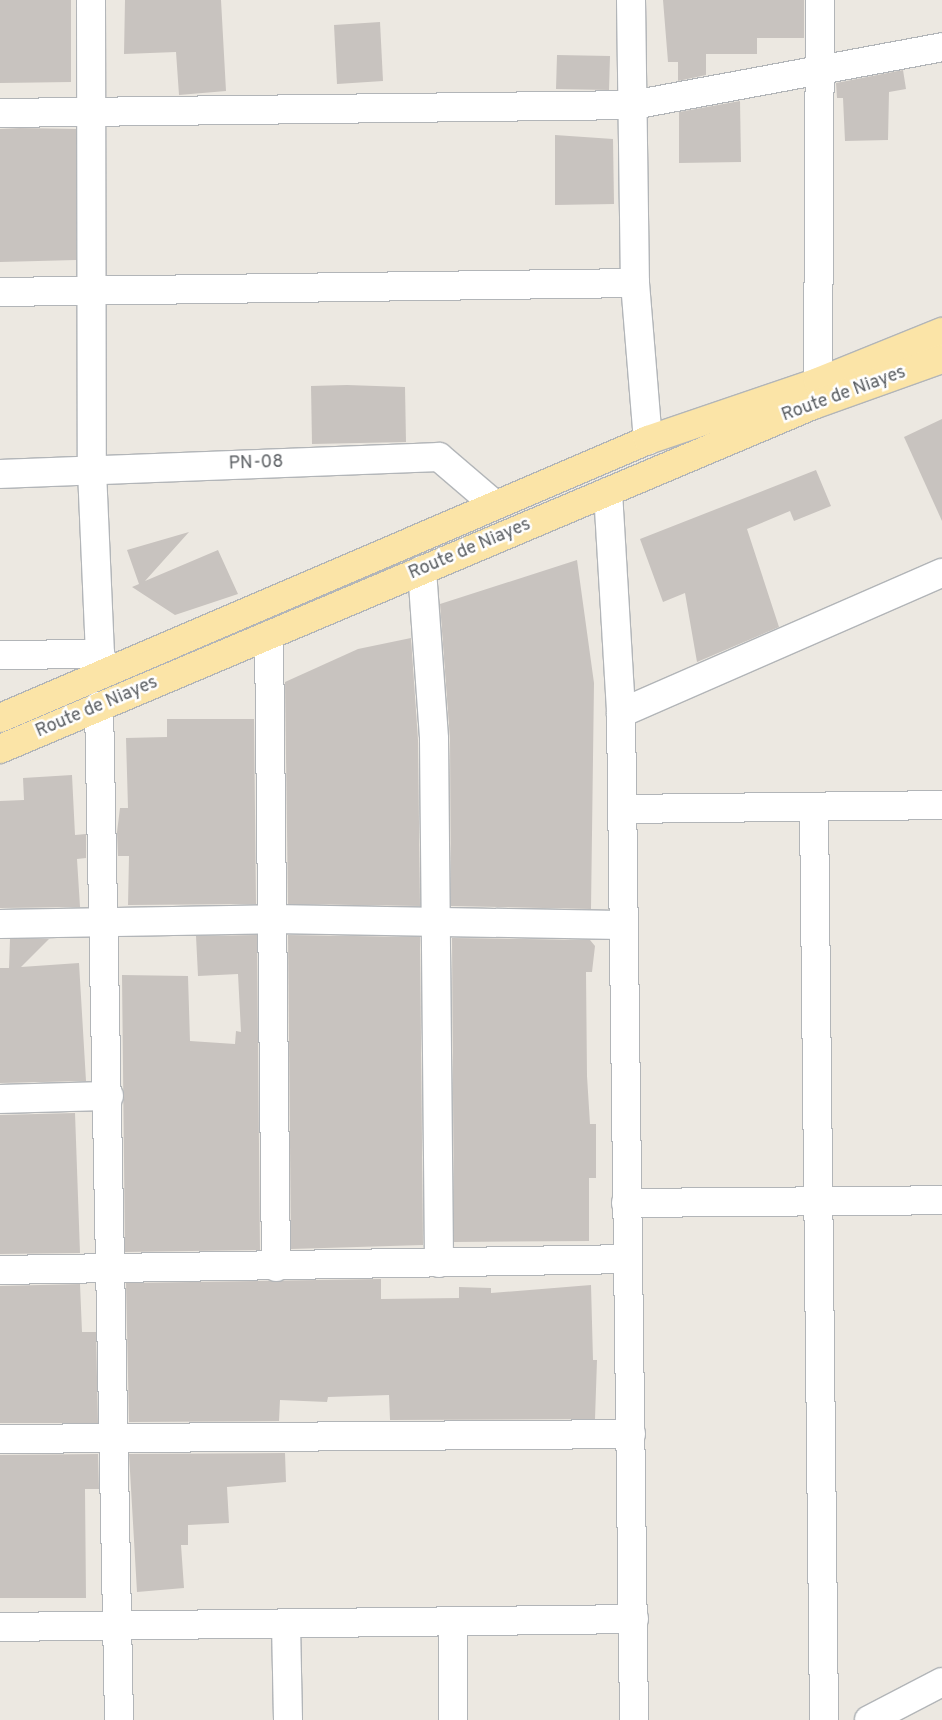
<!DOCTYPE html>
<style>
body{margin:0}
#map{position:relative;width:942px;height:1720px;overflow:hidden;background:#ece8e1;font-family:Overpass,sans-serif}
div>[style]{position:absolute}
.building>*{inset:0;background:#c8c3bf}
.roads{filter:drop-shadow(1px 0 #b2b5b8) drop-shadow(-1px 0 #b2b5b8) drop-shadow(0 1px #b2b5b8) drop-shadow(0 -1px #b2b5b8)}
.minor>*{height:28px;margin:-14px;padding:0 14px;transform-origin:14px;border-radius:14px;background:#fff}
.major>*{height:28px;margin:-14px;padding:0 14px;transform-origin:14px;border-radius:14px;background:#fbe4a7}
span{translate:-50% -50%;white-space:nowrap;text-align:center;line-height:1.15;-webkit-text-stroke:5px #fff;paint-order:stroke}
.street-label{font-size:18px;color:#5a5e62}
</style>
<div id="map">
<div class="building">
<i style="clip-path:polygon(0 0,71px 0,71px 82px,0 83px)"></i>
<i style="clip-path:polygon(125px 0,221px 0,226px 91px,179px 95px,176px 52px,124px 54px)"></i>
<i style="clip-path:polygon(663px 0,804px 0,804px 38px,757px 38px,757px 54px,706px 54px,706px 75px,678px 81px,678px 62px,668px 62px)"></i>
<i style="clip-path:polygon(380px 22px,383px 81px,337px 84px,334px 25px)"></i>
<i style="clip-path:polygon(557px 55px,610px 56px,609px 90px,556px 89px)"></i>
<i style="clip-path:polygon(903px 70px,906px 89px,889px 92px,888px 140px,845px 141px,843px 98px,837px 98px,836px 83px)"></i>
<i style="clip-path:polygon(740px 101px,741px 162px,679px 163px,679px 112px)"></i>
<i style="clip-path:polygon(20px 128px,76px 129px,76px 260px,0 262px,0 129px)"></i>
<i style="clip-path:polygon(555px 135px,613px 139px,614px 204px,555px 205px)"></i>
<i style="clip-path:polygon(347px 385px,405px 387px,406px 442px,312px 444px,311px 386px)"></i>
<i style="clip-path:polygon(942px 419px,942px 521px,904px 437px)"></i>
<i style="clip-path:polygon(816px 470px,831px 506px,794px 521px,790px 511px,747px 529px,779px 627px,697px 662px,685px 593px,663px 602px,640px 539px)"></i>
<i style="clip-path:polygon(189px 532px,145px 581px,218px 550px,238px 594px,175px 615px,132px 587px,139px 584px,127px 550px)"></i>
<i style="clip-path:polygon(577px 560px,594px 683px,591px 909px,451px 906px,450px 739px,440px 604px)"></i>
<i style="clip-path:polygon(411px 638px,418px 740px,420px 906px,288px 904px,285px 682px,358px 649px)"></i>
<i style="clip-path:polygon(167px 719px,254px 719px,256px 904px,128px 905px,129px 856px,118px 856px,117px 832px,120px 808px,128px 808px,126px 738px,167px 737px)"></i>
<i style="clip-path:polygon(72px 775px,75px 835px,86px 834px,86px 858px,77px 859px,80px 907px,0 908px,0 801px,24px 800px,23px 778px)"></i>
<i style="clip-path:polygon(257px 935px,260px 1250px,125px 1252px,122px 975px,188px 976px,190px 1041px,235px 1044px,236px 1031px,241px 1032px,238px 974px,198px 976px,196px 936px)"></i>
<i style="clip-path:polygon(288px 935px,420px 937px,423px 1245px,291px 1249px)"></i>
<i style="clip-path:polygon(452px 938px,590px 940px,595px 946px,592px 972px,586px 972px,587px 1076px,590px 1124px,596px 1124px,596px 1178px,589px 1178px,589px 1241px,454px 1242px)"></i>
<i style="clip-path:polygon(10px 939px,49px 939px,21px 967px,79px 963px,86px 1081px,0 1083px,0 968px,9px 968px)"></i>
<i style="clip-path:polygon(75px 1113px,80px 1253px,0 1254px,0 1115px)"></i>
<i style="clip-path:polygon(381px 1279px,381px 1299px,459px 1298px,459px 1287px,491px 1288px,491px 1293px,591px 1285px,593px 1360px,597px 1360px,595px 1419px,390px 1420px,389px 1395px,328px 1397px,327px 1402px,280px 1400px,279px 1421px,129px 1422px,126px 1283px)"></i>
<i style="clip-path:polygon(80px 1284px,82px 1332px,96px 1332px,98px 1423px,0 1423px,0 1286px)"></i>
<i style="clip-path:polygon(285px 1453px,286px 1482px,227px 1487px,229px 1523px,188px 1525px,188px 1545px,181px 1545px,184px 1588px,137px 1592px,129px 1454px)"></i>
<i style="clip-path:polygon(98px 1454px,99px 1489px,85px 1489px,86px 1598px,0 1598px,0 1455px)"></i>
</div>
<div class="roads">
<div class="minor">
<i style="left:91px;top:0;width:471px;rotate:89.9deg"></i>
<i style="left:92px;top:471px;width:183px;rotate:87.5deg"></i>
<i style="left:100px;top:654px;width:18px;rotate:68deg"></i>
<i style="left:631px;top:0;width:283px;rotate:89.2deg"></i>
<i style="left:635px;top:283px;width:158px;rotate:85.3deg"></i>
<i style="left:0;top:113px;width:633px;rotate:-0.72deg"></i>
<i style="left:633px;top:105px;width:314px;rotate:-10.6deg"></i>
<i style="left:0;top:292px;width:635px;rotate:-0.81deg"></i>
<i style="left:818px;top:382px;width:382px;rotate:-89.7deg"></i>
<i style="left:0;top:474px;width:439px;rotate:-2.2deg"></i>
<i style="left:439px;top:457px;width:72px;rotate:40.5deg"></i>
<i style="left:608px;top:492px;width:221px;rotate:86.6deg"></i>
<i style="left:621px;top:713px;width:1007px;rotate:89.26deg"></i>
<i style="left:422px;top:570px;width:169px;rotate:85.9deg"></i>
<i style="left:434px;top:739px;width:524px;rotate:89.45deg"></i>
<i style="left:269px;top:638px;width:629px;rotate:89.36deg"></i>
<i style="left:0;top:655px;width:100px;rotate:-0.6deg"></i>
<i style="left:99px;top:706px;width:1014px;rotate:88.87deg"></i>
<i style="left:621px;top:713px;width:350px;rotate:-23.6deg"></i>
<i style="left:622px;top:809px;width:320px;rotate:-0.7deg"></i>
<i style="left:814px;top:809px;width:911px;rotate:89.37deg"></i>
<i style="left:0;top:924px;width:274px;rotate:-1deg"></i>
<i style="left:274px;top:919px;width:346px;rotate:1deg"></i>
<i style="left:0;top:1099px;width:109px;rotate:-1.6deg"></i>
<i style="left:626px;top:1203px;width:316px;rotate:-0.5deg"></i>
<i style="left:0;top:1270px;width:628px;rotate:-1deg"></i>
<i style="left:0;top:1439px;width:631px;rotate:-0.45deg"></i>
<i style="left:286px;top:1624px;width:96px;rotate:88.8deg"></i>
<i style="left:0;top:1627px;width:634px;rotate:-0.72deg"></i>
<i style="left:453px;top:1720px;width:98px;rotate:-90deg"></i>
<i style="left:869px;top:1720px;width:82px;rotate:-27.5deg"></i>
</div>
<div class="major">
<i style="left:0;top:718px;width:705px;rotate:-23.22deg"></i>
<i style="left:648px;top:440px;width:180px;rotate:-18.8deg"></i>
<i style="left:818px;top:382px;width:134px;rotate:-22deg"></i>
<i style="left:0;top:749px;width:883px;rotate:-22.93deg"></i>
<i style="left:813px;top:405px;width:137px;rotate:-19.6deg"></i>
</div>
</div>
<div class="street-label">
<span style="left:844px;top:395px;rotate:-20deg">Route de Niayes</span>
<span style="left:256px;top:464px;rotate:-2deg">PN-08</span>
<span style="left:470px;top:550px;rotate:-23deg">Route de Niayes</span>
<span style="left:97px;top:708px;rotate:-23deg">Route de Niayes</span>
</div>
</div>
